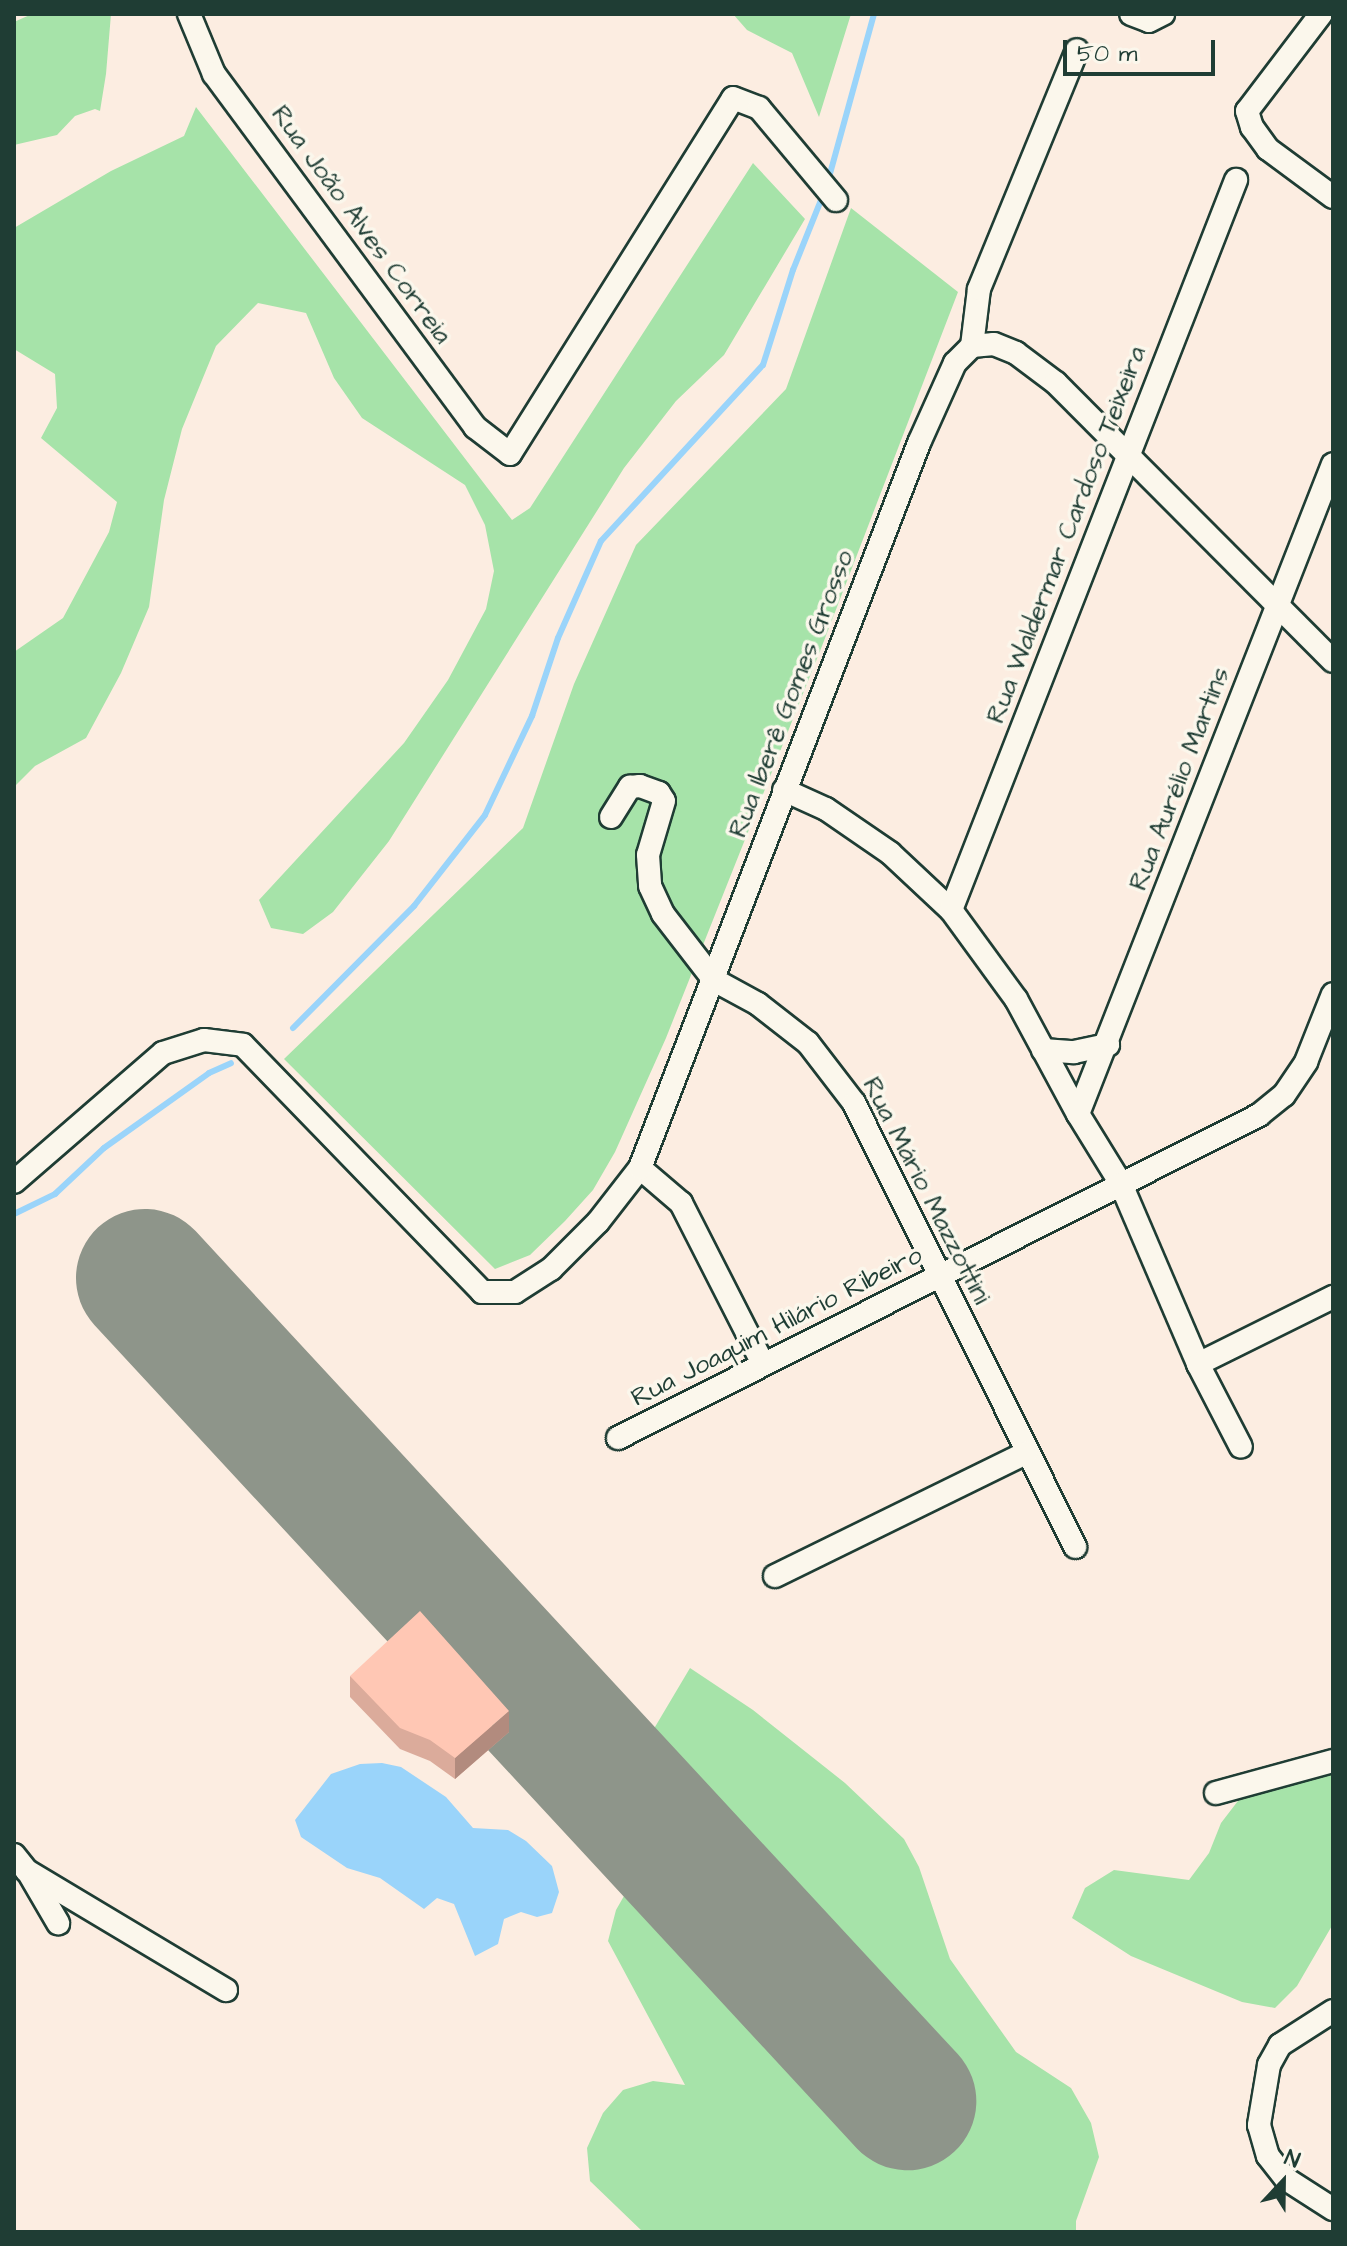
<!DOCTYPE html>
<meta charset="utf-8">
<style>
body{margin:0}
#map{position:relative;width:1347px;height:2246px;overflow:hidden;background:#fcede1;font-family:"Architects Daughter",sans-serif}
div>[style]{position:absolute}
.green>*{inset:0;background:#a6e3a9}
.water>*{inset:0;background:#9ad4fa}
.stream>*{height:6px;margin:-3px;padding:0 3px;transform-origin:3px;border-radius:3px;background:#9ad4fa}
.runway>*{height:138px;margin:-69px;padding:0 69px;transform-origin:69px;border-radius:69px;background:#8e958a}
.roads{filter:drop-shadow(2px 0 #1f3d34) drop-shadow(-2px 0 #1f3d34) drop-shadow(0 2px #1f3d34) drop-shadow(0 -2px #1f3d34)}
.minor>*{height:22px;margin:-11px;padding:0 11px;transform-origin:11px;border-radius:11px;background:#fbf7ec}
.wall>*{inset:0;background:#dbab9b}
.shaded-wall>*{inset:0;background:#b28b7e}
.building>*{inset:0;background:#ffc7b4}
span{translate:-50% -50%;white-space:nowrap;text-align:center;line-height:1.15;-webkit-text-stroke:7px #fbf7ec;paint-order:stroke}
.street-label{font-size:26px;color:#1f3d34}
.frame{position:absolute;inset:0;border:16px solid #1f3d34;pointer-events:none}
.north{position:absolute;left:1243px;top:2142px;width:80px;height:80px;-webkit-text-stroke:6px #fbf7ec;paint-order:stroke;rotate:22deg;font-size:22px;font-weight:700;line-height:32px;text-align:center;color:#1f3d34}
.north::after{content:'';display:block;margin:auto;width:28px;height:36px;background:#1f3d34;clip-path:polygon(50% 0,100% 100%,50% 72%,0 100%)}
.scale{position:absolute;left:1063px;top:40px;width:152px;height:36px;box-sizing:border-box;border:4px solid #1f3d34;border-top:0;padding-left:10px;font-size:24px;line-height:28px;white-space:nowrap;color:#1f3d34;-webkit-text-stroke:6px #fbf7ec;paint-order:stroke}
</style>
<div id="map">
<div class="green">
<i style="clip-path:polygon(32px 14px,111px 14px,106px 74px,100px 111px,95px 109px,75px 116px,57px 135px,14px 145px,14px 22px)"></i>
<i style="clip-path:polygon(733px 14px,851px 14px,819px 117px,792px 53px,747px 30px)"></i>
<i style="clip-path:polygon(196px 107px,512px 520px,530px 508px,753px 163px,805px 219px,724px 355px,676px 401px,624px 468px,389px 841px,333px 912px,303px 934px,271px 928px,259px 900px,404px 743px,448px 680px,486px 609px,494px 571px,485px 525px,465px 485px,362px 418px,334px 378px,306px 313px,258px 303px,216px 346px,182px 429px,164px 500px,149px 607px,121px 673px,86px 738px,35px 766px,14px 787px,14px 652px,63px 618px,109px 532px,117px 502px,41px 438px,57px 408px,55px 374px,14px 349px,14px 228px,111px 171px,184px 136px)"></i>
<i style="clip-path:polygon(851px 208px,958px 292px,822px 646px,666px 1038px,615px 1152px,593px 1190px,565px 1221px,530px 1255px,495px 1269px,284px 1059px,523px 828px,574px 684px,636px 545px,786px 389px)"></i>
<i style="clip-path:polygon(690px 1668px,753px 1710px,845px 1783px,904px 1839px,919px 1867px,950px 1959px,1016px 2052px,1071px 2088px,1091px 2123px,1099px 2157px,1076px 2221px,1076px 2232px,643px 2232px,590px 2181px,587px 2148px,603px 2113px,623px 2090px,653px 2081px,685px 2085px,608px 1941px,616px 1910px,632px 1882px,661px 1898px,682px 1920px,727px 1970px,765px 2025px,806px 2073px,834px 2089px,895px 2110px,917px 2089px,897px 2076px,704px 1877px,685px 1851px,639px 1762px,652px 1732px)"></i>
<i style="clip-path:polygon(1333px 1760px,1333px 1924px,1297px 1986px,1275px 2008px,1242px 2002px,1131px 1956px,1072px 1918px,1085px 1888px,1114px 1870px,1189px 1880px,1209px 1853px,1221px 1823px,1241px 1797px)"></i>
</div>
<div class="water">
<i style="clip-path:polygon(382px 1763px,401px 1767px,446px 1797px,473px 1828px,508px 1830px,526px 1841px,552px 1866px,559px 1892px,552px 1913px,537px 1917px,521px 1912px,504px 1919px,498px 1944px,475px 1956px,454px 1904px,437px 1898px,424px 1909px,380px 1878px,347px 1868px,301px 1837px,295px 1820px,331px 1774px,360px 1764px)"></i>
</div>
<div class="stream">
<i style="left:828px;top:181px;width:173px;rotate:-74.6deg"></i>
<i style="left:293px;top:1028px;width:172px;rotate:-45.2deg"></i>
<i style="left:414px;top:906px;width:115px;rotate:-52deg"></i>
<i style="left:485px;top:815px;width:110px;rotate:-64.6deg"></i>
<i style="left:532px;top:716px;width:82px;rotate:-71.6deg"></i>
<i style="left:558px;top:638px;width:106px;rotate:-66.1deg"></i>
<i style="left:601px;top:541px;width:239px;rotate:-47.4deg"></i>
<i style="left:763px;top:365px;width:100px;rotate:-72.5deg"></i>
<i style="left:793px;top:270px;width:81px;rotate:-68.2deg"></i>
<i style="left:14px;top:1214px;width:46px;rotate:-26deg"></i>
<i style="left:55px;top:1194px;width:67px;rotate:-43.2deg"></i>
<i style="left:104px;top:1148px;width:129px;rotate:-35.5deg"></i>
<i style="left:209px;top:1073px;width:24px;rotate:-24deg"></i>
</div>
<div class="runway">
<i style="left:145px;top:1278px;width:1122px;rotate:47.2deg"></i>
</div>
<div class="roads">
<div class="minor">
<i style="left:189px;top:14px;width:65px;rotate:67.4deg"></i>
<i style="left:214px;top:74px;width:439px;rotate:53.5deg"></i>
<i style="left:475px;top:427px;width:44px;rotate:37.6deg"></i>
<i style="left:510px;top:454px;width:420px;rotate:-57.9deg"></i>
<i style="left:733px;top:98px;width:28px;rotate:21deg"></i>
<i style="left:759px;top:108px;width:120px;rotate:50.1deg"></i>
<i style="left:1131px;top:14px;width:19px;rotate:21deg"></i>
<i style="left:1149px;top:21px;width:16px;rotate:-27deg"></i>
<i style="left:1321px;top:14px;width:122px;rotate:127.3deg"></i>
<i style="left:1247px;top:111px;width:17px;rotate:73deg"></i>
<i style="left:1252px;top:127px;width:27px;rotate:54deg"></i>
<i style="left:1268px;top:149px;width:81px;rotate:36.4deg"></i>
<i style="left:972px;top:346px;width:22px;rotate:-5deg"></i>
<i style="left:994px;top:344px;width:24px;rotate:22deg"></i>
<i style="left:1016px;top:353px;width:50px;rotate:36.9deg"></i>
<i style="left:1056px;top:383px;width:392px;rotate:45.1deg"></i>
<i style="left:784px;top:790px;width:46px;rotate:24.3deg"></i>
<i style="left:826px;top:809px;width:78px;rotate:34.5deg"></i>
<i style="left:890px;top:853px;width:83px;rotate:43.1deg"></i>
<i style="left:951px;top:910px;width:110px;rotate:53.9deg"></i>
<i style="left:1016px;top:999px;width:131px;rotate:61.7deg"></i>
<i style="left:1078px;top:1114px;width:82px;rotate:58.4deg"></i>
<i style="left:1121px;top:1184px;width:196px;rotate:66.8deg"></i>
<i style="left:1198px;top:1364px;width:93px;rotate:62.6deg"></i>
<i style="left:611px;top:817px;width:36px;rotate:-58deg"></i>
<i style="left:630px;top:787px;width:10px;rotate:-6deg"></i>
<i style="left:640px;top:786px;width:20px;rotate:20deg"></i>
<i style="left:659px;top:793px;width:9px;rotate:58deg"></i>
<i style="left:664px;top:801px;width:56px;rotate:106.5deg"></i>
<i style="left:648px;top:855px;width:31px;rotate:86deg"></i>
<i style="left:650px;top:886px;width:31px;rotate:65deg"></i>
<i style="left:663px;top:914px;width:83px;rotate:52.3deg"></i>
<i style="left:714px;top:980px;width:50px;rotate:28.6deg"></i>
<i style="left:758px;top:1004px;width:63px;rotate:38deg"></i>
<i style="left:808px;top:1043px;width:76px;rotate:52.5deg"></i>
<i style="left:854px;top:1103px;width:496px;rotate:63.5deg"></i>
<i style="left:951px;top:910px;width:784px;rotate:-68.67deg"></i>
<i style="left:1043px;top:1050px;width:31px;rotate:4deg"></i>
<i style="left:1074px;top:1052px;width:35px;rotate:-12deg"></i>
<i style="left:1078px;top:1114px;width:698px;rotate:-68.58deg"></i>
<i style="left:640px;top:1168px;width:54px;rotate:40.5deg"></i>
<i style="left:681px;top:1203px;width:181px;rotate:63deg"></i>
<i style="left:14px;top:1182px;width:197px;rotate:-40.9deg"></i>
<i style="left:163px;top:1053px;width:43px;rotate:-17.6deg"></i>
<i style="left:204px;top:1040px;width:39px;rotate:7deg"></i>
<i style="left:243px;top:1045px;width:344px;rotate:45.9deg"></i>
<i style="left:482px;top:1292px;width:33px"></i>
<i style="left:515px;top:1292px;width:43px;rotate:-32.6deg"></i>
<i style="left:551px;top:1269px;width:66px;rotate:-45deg"></i>
<i style="left:598px;top:1222px;width:68px;rotate:-52.1deg"></i>
<i style="left:640px;top:1168px;width:777px;rotate:-68.95deg"></i>
<i style="left:919px;top:443px;width:88px;rotate:-65.8deg"></i>
<i style="left:955px;top:363px;width:24px;rotate:-45deg"></i>
<i style="left:972px;top:346px;width:57px;rotate:-83deg"></i>
<i style="left:979px;top:289px;width:258px;rotate:-67.7deg"></i>
<i style="left:1198px;top:1364px;width:151px;rotate:-26.4deg"></i>
<i style="left:618px;top:1438px;width:718px;rotate:-26.74deg"></i>
<i style="left:1259px;top:1115px;width:32px;rotate:-39deg"></i>
<i style="left:1284px;top:1095px;width:40px;rotate:-56deg"></i>
<i style="left:1306px;top:1062px;width:73px;rotate:-68.3deg"></i>
<i style="left:775px;top:1576px;width:280px;rotate:-26.1deg"></i>
<i style="left:1216px;top:1793px;width:121px;rotate:-15.3deg"></i>
<i style="left:14px;top:1855px;width:21px;rotate:51deg"></i>
<i style="left:27px;top:1871px;width:232px;rotate:30.9deg"></i>
<i style="left:30px;top:1875px;width:56px;rotate:59.7deg"></i>
<i style="left:1333px;top:2011px;width:63px;rotate:147.3deg"></i>
<i style="left:1280px;top:2045px;width:23px;rotate:119deg"></i>
<i style="left:1269px;top:2065px;width:61px;rotate:99.5deg"></i>
<i style="left:1259px;top:2125px;width:32px;rotate:74deg"></i>
<i style="left:1268px;top:2156px;width:29px;rotate:52deg"></i>
<i style="left:1286px;top:2179px;width:56px;rotate:32.6deg"></i>
</div>
</div>
<div class="wall">
<i style="clip-path:polygon(350px 1676px,509px 1732px,455px 1779px,430px 1761px,400px 1749px,350px 1697px)"></i>
</div>
<div class="shaded-wall">
<i style="clip-path:polygon(509px 1711px,509px 1732px,455px 1779px,455px 1758px)"></i>
</div>
<div class="building">
<i style="clip-path:polygon(420px 1611px,509px 1711px,455px 1758px,430px 1740px,400px 1728px,350px 1676px)"></i>
</div>
<div class="street-label">
<span style="left:361px;top:225px;rotate:54deg">Rua João Alves Correia</span>
<span style="left:1067px;top:535px;rotate:-69deg">Rua Waldermar Cardoso Teixeira</span>
<span style="left:792px;top:694px;rotate:-69deg">Rua Iberê Gomes Grosso</span>
<span style="left:1180px;top:779px;rotate:-69deg">Rua Aurélio Martins</span>
<span style="left:926px;top:1191px;rotate:63deg">Rua Mário Mazzottini</span>
<span style="left:777px;top:1327px;rotate:-27deg">Rua Joaquim Hilário Ribeiro</span>
</div>
<div class="frame"></div>
<div class="north">N</div>
<div class="scale">50 m</div>
</div>
